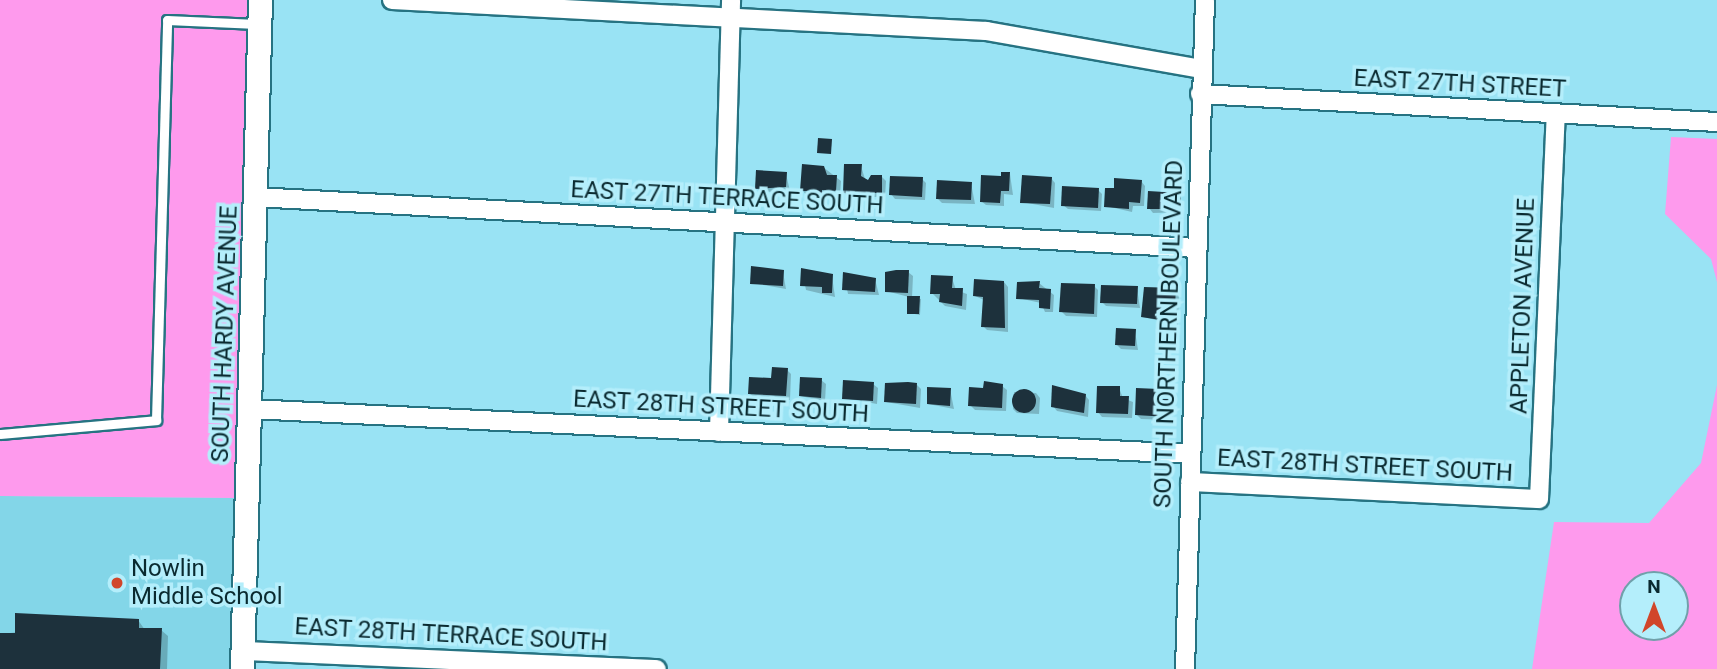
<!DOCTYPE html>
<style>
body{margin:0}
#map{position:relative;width:1717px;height:669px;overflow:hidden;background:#99e3f4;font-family:Roboto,sans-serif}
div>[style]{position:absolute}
.built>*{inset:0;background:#83d6e8}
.green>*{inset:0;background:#fe9aed}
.shadow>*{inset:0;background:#0003}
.building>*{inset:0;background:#1d313c}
.round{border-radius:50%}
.roads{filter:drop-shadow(2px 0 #267382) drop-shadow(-2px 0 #267382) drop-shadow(0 2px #267382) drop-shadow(0 -2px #267382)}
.service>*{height:9px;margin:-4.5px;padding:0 4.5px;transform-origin:4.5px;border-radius:4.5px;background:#fff}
.minor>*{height:18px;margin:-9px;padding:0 9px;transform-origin:9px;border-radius:9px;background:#fff}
.tertiary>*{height:23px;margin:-11.5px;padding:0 11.5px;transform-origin:11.5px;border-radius:11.5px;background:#fff}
.dots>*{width:19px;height:19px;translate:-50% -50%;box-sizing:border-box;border:4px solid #b4eefb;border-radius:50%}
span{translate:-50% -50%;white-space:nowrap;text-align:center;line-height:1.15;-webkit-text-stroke:7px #b4eefb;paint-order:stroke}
.street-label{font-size:24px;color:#0a2a30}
.poi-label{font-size:24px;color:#0a2a30}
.left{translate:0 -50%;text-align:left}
.north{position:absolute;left:1619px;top:571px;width:70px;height:70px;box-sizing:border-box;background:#b4eefb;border:2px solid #70a0aa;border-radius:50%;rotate:0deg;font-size:19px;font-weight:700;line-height:28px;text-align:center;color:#0a2a30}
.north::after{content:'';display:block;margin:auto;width:24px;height:32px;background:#d1462a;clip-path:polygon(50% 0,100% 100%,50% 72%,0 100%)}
</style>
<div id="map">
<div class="built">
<i style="clip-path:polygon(0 496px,236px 498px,231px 669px,0 669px)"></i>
</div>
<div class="green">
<i style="clip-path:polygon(0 0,252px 0,236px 498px,0 496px)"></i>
<i style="clip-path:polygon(1671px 137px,1717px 139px,1717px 282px,1711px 259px,1665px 214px)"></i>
<i style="clip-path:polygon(evenodd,1717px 385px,1717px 669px,1532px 669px,1554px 522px,1649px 523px,1701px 463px,1717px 385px,1633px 585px,1675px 585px,1675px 627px,1633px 627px,1633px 585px)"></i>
</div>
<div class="shadow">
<i style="clip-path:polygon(861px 166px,865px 179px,873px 183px,882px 177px,886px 181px,885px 197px,849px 197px,844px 193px)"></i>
<i style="clip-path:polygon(823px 167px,841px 181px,840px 195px,826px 194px,825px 205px,814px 204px,802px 190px)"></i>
<i style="clip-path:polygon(786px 174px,790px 191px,761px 192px,757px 188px)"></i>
<i style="clip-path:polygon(1010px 174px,1013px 195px,1004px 194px,1004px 206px,986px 205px,981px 201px,1001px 177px)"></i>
<i style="clip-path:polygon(1051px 178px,1055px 183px,1054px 208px,1022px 202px)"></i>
<i style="clip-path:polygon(922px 179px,926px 183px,925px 200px,895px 199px,891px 194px)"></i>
<i style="clip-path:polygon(1141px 181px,1145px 186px,1144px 206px,1133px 206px,1132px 212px,1106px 206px)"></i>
<i style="clip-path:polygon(971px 183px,975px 204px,942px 203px,937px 198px)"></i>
<i style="clip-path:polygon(1098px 190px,1102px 194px,1101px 211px,1068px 209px,1063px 205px)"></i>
<i style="clip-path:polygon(1180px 195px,1183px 212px,1153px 213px,1149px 208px)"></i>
<i style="clip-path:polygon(802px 270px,832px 276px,835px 297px,806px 290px)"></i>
<i style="clip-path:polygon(783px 272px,786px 289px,752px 283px)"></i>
<i style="clip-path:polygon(908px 272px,913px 276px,912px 298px,921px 299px,920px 315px,909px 313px,909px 297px,886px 291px)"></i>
<i style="clip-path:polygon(844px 274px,875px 279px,879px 295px,848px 294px)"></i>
<i style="clip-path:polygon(952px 278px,956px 290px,967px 294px,966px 310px,945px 306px,932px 293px)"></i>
<i style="clip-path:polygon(1004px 282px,1008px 287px,1008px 332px,987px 330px,983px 326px,984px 300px,975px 296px)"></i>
<i style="clip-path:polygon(1039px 283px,1054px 295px,1053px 312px,1045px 312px,1041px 303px,1018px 298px)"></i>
<i style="clip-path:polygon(1094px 286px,1098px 290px,1097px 317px,1066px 316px,1061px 311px)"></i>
<i style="clip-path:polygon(1137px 288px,1140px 308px,1106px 306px,1102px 302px)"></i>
<i style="clip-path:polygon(1175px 290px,1179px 294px,1178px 325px,1143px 317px)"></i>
<i style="clip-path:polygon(1135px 331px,1138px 350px,1121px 349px,1117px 345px)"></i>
<i style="clip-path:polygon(787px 370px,791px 374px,790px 400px,755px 398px,750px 394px)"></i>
<i style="clip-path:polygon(821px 380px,826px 384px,825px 401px,800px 396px)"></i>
<i style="clip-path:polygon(873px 384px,878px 388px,877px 404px,844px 398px)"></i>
<i style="clip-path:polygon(917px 385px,921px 389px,920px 408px,886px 402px)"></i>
<i style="clip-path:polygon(1002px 386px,1007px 390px,1006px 411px,975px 410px,970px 405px,985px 389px)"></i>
<i style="clip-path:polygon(1054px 387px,1085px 395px,1089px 400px,1088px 417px,1057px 411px,1053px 406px)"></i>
<i style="clip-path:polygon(1119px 388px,1123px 398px,1133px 402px,1132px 418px,1102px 417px,1098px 412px)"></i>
<i style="clip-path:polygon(950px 389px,954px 409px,928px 404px)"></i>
<i style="clip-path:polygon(1158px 391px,1162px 401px,1173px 405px,1172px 420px,1141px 419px,1137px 415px)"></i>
<i style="clip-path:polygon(1014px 392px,1036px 393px,1040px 398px,1039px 414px,1017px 413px,1013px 409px)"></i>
<i style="clip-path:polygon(138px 620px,145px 630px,161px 630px,168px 636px,167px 669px,0 669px,0 634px)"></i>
</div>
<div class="building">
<i style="clip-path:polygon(818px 138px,832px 139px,831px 154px,817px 153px)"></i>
<i style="clip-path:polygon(802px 164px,824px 166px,827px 175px,837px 175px,836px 191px,822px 190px,822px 201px,808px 200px,808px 191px,800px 191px)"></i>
<i style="clip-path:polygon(844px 164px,862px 164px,861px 176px,868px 180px,871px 175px,882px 175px,882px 193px,843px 193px)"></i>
<i style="clip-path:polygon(756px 170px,787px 172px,786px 187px,755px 189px)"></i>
<i style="clip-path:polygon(1001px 172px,1010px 172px,1009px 191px,1001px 191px,1000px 203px,980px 202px,981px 175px,1001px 176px)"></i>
<i style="clip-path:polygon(1022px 175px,1052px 177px,1050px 204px,1020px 203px)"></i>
<i style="clip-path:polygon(890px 176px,923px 177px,922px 197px,889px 195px)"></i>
<i style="clip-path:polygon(1114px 178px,1142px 180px,1140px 203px,1129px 202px,1129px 209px,1104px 207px,1105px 188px,1114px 188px)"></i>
<i style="clip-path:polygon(937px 180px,972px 182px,971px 200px,936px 199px)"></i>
<i style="clip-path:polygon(1062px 186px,1099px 188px,1098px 208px,1061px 206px)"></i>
<i style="clip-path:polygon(1148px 191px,1181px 193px,1180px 209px,1147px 209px)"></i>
<i style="clip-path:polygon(751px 266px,784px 270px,783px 286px,750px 284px)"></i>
<i style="clip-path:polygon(801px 268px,833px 274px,832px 293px,822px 293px,822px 287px,800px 286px)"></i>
<i style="clip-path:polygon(896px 270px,909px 270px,908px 293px,885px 292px,885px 272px)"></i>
<i style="clip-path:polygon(843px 272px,876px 278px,875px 292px,842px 290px)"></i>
<i style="clip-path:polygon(931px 275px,953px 276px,952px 288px,963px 288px,962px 306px,939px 302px,940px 294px,930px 294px)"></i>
<i style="clip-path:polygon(974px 279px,1004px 281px,1005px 328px,981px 327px,983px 297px,973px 296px)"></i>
<i style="clip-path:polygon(1040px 281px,1039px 288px,1051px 289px,1050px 309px,1039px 308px,1039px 300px,1016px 299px,1017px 282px)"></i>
<i style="clip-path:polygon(1061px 283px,1095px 284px,1094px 314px,1059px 312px)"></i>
<i style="clip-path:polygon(1101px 285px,1138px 286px,1137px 304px,1100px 303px)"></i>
<i style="clip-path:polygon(1144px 287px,1176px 288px,1174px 322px,1141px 317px)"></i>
<i style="clip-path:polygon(907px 296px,920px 296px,919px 314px,907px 314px)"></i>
<i style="clip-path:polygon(1116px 328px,1136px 329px,1135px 346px,1115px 345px)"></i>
<i style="clip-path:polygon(772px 367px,788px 368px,786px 396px,748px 394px,749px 377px,771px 378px)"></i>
<i style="clip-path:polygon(800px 377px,822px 378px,821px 398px,799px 396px)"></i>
<i style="clip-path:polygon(843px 380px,874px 382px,873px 401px,842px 399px)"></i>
<i style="clip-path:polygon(984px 381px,1003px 384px,1002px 408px,968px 406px,969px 387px,983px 388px)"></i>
<i style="clip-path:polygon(908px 382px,917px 383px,916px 404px,884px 402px,885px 383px)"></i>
<i style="clip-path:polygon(1052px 385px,1086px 394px,1084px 413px,1051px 407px)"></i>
<i style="clip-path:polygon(1097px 386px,1120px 386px,1120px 396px,1129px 396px,1128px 414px,1096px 413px)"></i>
<i style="clip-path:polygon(927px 387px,951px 388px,950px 406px,927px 404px)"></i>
<i style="clip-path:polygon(1136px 388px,1159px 389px,1159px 399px,1169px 399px,1169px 417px,1135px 415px)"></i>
<i class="round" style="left:1012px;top:389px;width:24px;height:24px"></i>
<i style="clip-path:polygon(15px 613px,139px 619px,139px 628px,162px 628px,160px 669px,0 669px,0 633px,15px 633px)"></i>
</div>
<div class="roads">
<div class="service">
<i style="left:0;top:434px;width:157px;rotate:-5.1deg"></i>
<i style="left:156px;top:420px;width:400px;rotate:-88.4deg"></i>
<i style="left:167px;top:20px;width:90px;rotate:2.5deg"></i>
</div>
<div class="minor">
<i style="left:392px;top:0;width:595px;rotate:2.99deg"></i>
<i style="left:986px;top:31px;width:219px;rotate:10deg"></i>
<i style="left:1200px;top:94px;width:518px;rotate:3.1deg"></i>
<i style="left:255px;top:197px;width:943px;rotate:3.1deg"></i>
<i style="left:249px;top:409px;width:943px;rotate:2.73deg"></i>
<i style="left:719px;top:432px;width:432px;rotate:-88.4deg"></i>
<i style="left:1190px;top:482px;width:349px;rotate:2.8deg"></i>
<i style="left:1539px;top:499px;width:385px;rotate:-87.5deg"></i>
<i style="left:243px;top:651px;width:414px;rotate:2.5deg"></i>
<i style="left:1185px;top:669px;width:669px;rotate:-88.29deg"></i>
</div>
<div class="tertiary">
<i style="left:242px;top:669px;width:669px;rotate:-88.46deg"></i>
</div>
</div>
<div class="dots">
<i style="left:117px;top:583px;background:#d1462a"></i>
</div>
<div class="street-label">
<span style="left:1460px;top:84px;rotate:3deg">EAST 27TH STREET</span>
<span style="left:727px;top:198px;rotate:3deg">EAST 27TH TERRACE SOUTH</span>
<span style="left:1523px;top:306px;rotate:-88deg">APPLETON AVENUE</span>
<span style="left:225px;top:334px;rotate:-88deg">SOUTH HARDY AVENUE</span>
<span style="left:1169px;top:334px;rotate:-88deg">SOUTH NORTHERN BOULEVARD</span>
<span style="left:721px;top:407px;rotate:3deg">EAST 28TH STREET SOUTH</span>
<span style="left:1365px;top:466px;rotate:3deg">EAST 28TH STREET SOUTH</span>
<span style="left:451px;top:635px;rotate:3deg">EAST 28TH TERRACE SOUTH</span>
</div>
<div class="poi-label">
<span class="left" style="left:131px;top:583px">Nowlin<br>Middle School</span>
</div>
<div class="north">N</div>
</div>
